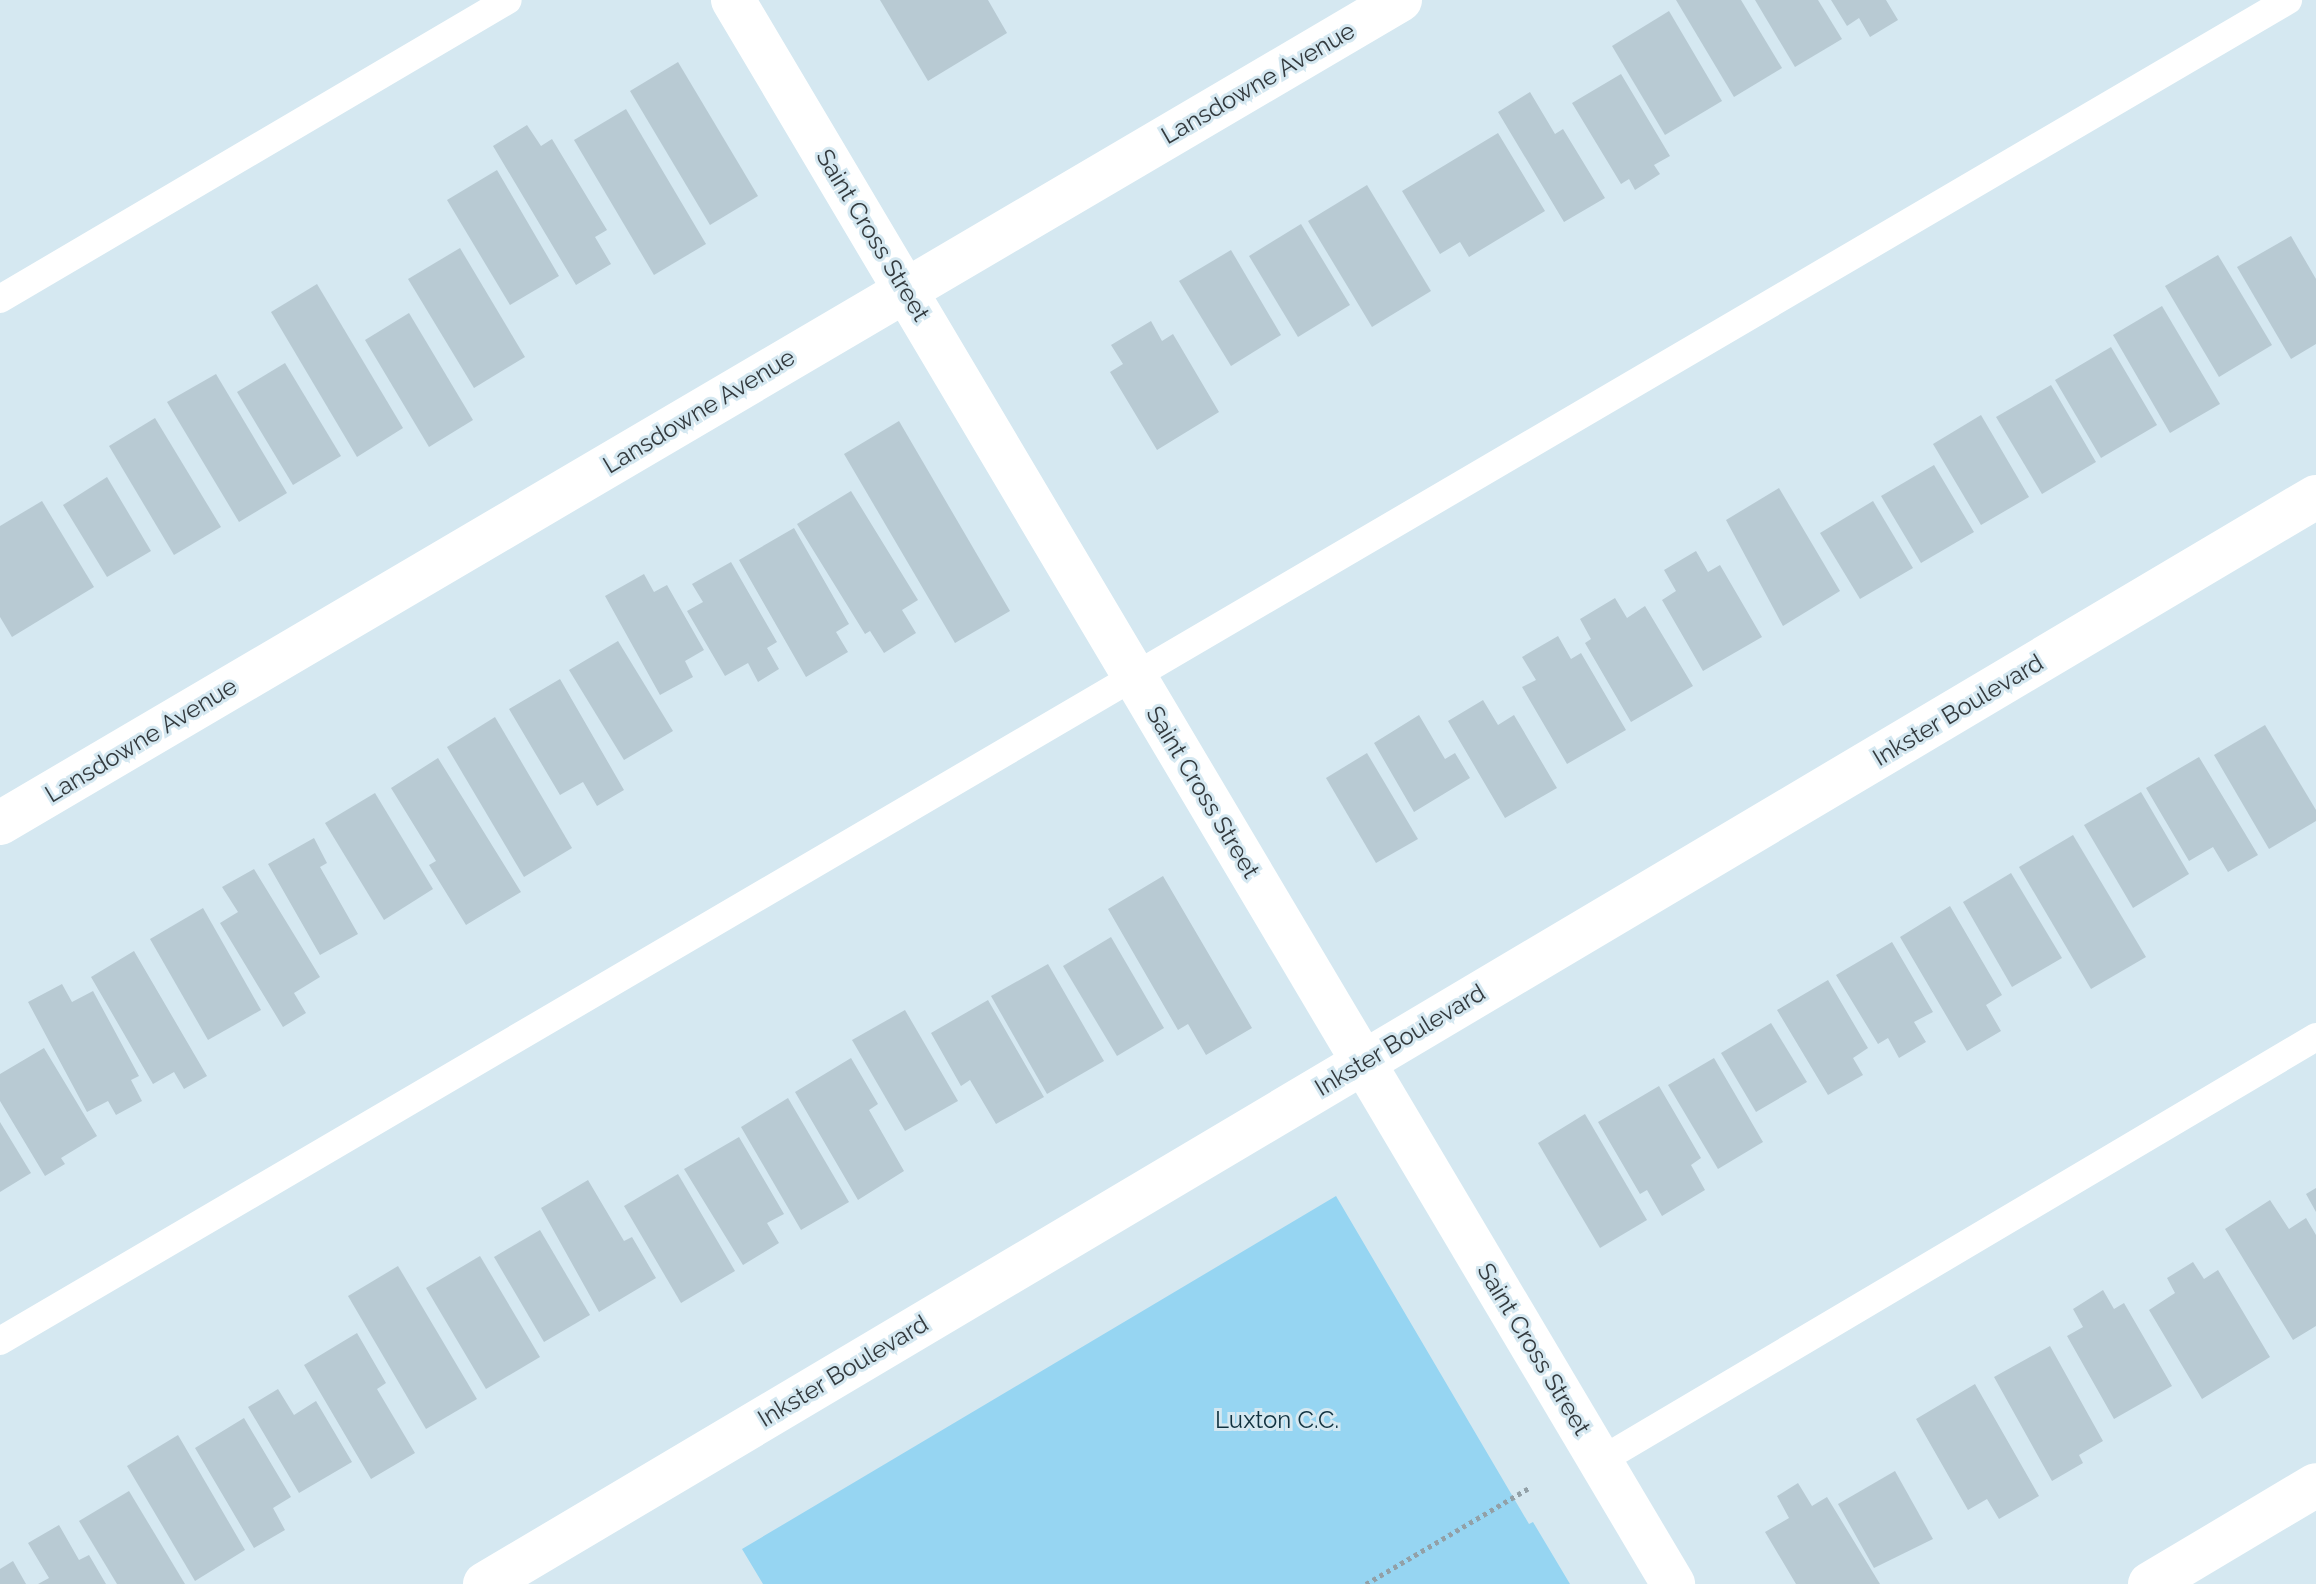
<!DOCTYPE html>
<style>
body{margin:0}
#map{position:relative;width:2316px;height:1584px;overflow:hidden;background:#d5e8f1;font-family:Raleway,sans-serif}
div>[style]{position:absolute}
.green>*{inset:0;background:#96d5f2}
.building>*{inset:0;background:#b8cad3}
.path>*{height:5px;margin-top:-2.5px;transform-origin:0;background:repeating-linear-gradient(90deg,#92a0a7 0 4px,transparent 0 8px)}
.lane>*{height:28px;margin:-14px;padding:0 14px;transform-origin:14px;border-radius:14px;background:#fff}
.street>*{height:44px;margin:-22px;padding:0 22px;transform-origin:22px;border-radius:22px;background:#fff}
span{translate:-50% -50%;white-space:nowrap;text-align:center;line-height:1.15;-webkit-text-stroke:6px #d5e8f1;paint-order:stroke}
.street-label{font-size:24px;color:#333a3e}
.park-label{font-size:24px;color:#10313f}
</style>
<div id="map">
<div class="green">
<i style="clip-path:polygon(1336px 1196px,1529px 1524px,1533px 1522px,1570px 1584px,763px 1584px,742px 1549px)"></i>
</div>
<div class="building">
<i style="clip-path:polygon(880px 0,988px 0,1007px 33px,928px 81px)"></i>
<i style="clip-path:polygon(1676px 0,1741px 0,1782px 68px,1734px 97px)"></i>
<i style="clip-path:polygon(1755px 0,1818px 0,1842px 39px,1795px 67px)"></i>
<i style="clip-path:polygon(1831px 0,1886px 0,1898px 20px,1870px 37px,1859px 18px,1847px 26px)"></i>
<i style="clip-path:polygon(1669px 11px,1722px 101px,1665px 135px,1612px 46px)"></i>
<i style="clip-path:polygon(678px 62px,758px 196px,710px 225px,630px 91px)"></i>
<i style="clip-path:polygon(1621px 74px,1670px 156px,1654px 165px,1660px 174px,1635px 190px,1629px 179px,1621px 184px,1572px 103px)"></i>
<i style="clip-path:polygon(1530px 92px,1555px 134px,1563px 129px,1605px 198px,1564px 222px,1498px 112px)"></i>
<i style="clip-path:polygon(626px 109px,706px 244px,654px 275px,574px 140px)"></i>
<i style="clip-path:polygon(527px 125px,541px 146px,552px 139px,607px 230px,595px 237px,611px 264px,576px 285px,493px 146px)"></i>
<i style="clip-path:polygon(1498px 133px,1545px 211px,1469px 257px,1460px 242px,1440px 254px,1402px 191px)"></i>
<i style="clip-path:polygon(497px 170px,559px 276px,510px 305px,447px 200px)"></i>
<i style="clip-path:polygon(1367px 185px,1431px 291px,1372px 327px,1308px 221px)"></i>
<i style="clip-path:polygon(1301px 224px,1350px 305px,1298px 337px,1249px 256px)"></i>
<i style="clip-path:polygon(2291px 236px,2316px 279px,2316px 344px,2291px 359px,2237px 267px)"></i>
<i style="clip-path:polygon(460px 248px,525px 357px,474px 388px,408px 279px)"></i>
<i style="clip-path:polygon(1231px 250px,1281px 335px,1231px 366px,1179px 281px)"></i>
<i style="clip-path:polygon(2218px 255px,2272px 345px,2219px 377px,2165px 286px)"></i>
<i style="clip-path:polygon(317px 284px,403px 428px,357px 457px,271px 312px)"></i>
<i style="clip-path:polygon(2162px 306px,2220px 404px,2170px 433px,2113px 335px)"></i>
<i style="clip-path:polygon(409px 313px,473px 420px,429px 447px,365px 340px)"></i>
<i style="clip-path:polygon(1151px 321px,1162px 341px,1173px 334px,1219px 412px,1157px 450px,1110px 372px,1123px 364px,1111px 345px)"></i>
<i style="clip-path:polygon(2111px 347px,2157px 425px,2101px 458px,2055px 380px)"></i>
<i style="clip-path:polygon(285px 363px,341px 456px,293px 485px,237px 392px)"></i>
<i style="clip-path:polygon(216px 374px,287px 493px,239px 522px,167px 402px)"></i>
<i style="clip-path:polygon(2051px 385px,2096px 462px,2042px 494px,1996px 417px)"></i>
<i style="clip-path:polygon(1981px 415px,2029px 497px,1981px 525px,1933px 444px)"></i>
<i style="clip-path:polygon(155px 418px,221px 527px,174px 555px,109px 446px)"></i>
<i style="clip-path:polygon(899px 421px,1010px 611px,955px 643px,844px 454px)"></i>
<i style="clip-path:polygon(1934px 465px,1974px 532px,1921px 563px,1881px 496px)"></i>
<i style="clip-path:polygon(107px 477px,151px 551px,107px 577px,63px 505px)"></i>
<i style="clip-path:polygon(1779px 488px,1840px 591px,1783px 626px,1726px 520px)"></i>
<i style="clip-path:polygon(851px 491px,918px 600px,902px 610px,916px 633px,884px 653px,870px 631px,865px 634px,797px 524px)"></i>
<i style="clip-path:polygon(42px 501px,94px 587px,12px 637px,0 617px,0 526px)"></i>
<i style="clip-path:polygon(1873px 501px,1913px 568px,1860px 599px,1820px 533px)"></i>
<i style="clip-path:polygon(794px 528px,849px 624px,836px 632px,848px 652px,806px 677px,739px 560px)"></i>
<i style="clip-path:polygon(1696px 551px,1708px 572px,1720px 565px,1762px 637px,1703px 671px,1662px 600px,1676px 591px,1664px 570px)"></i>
<i style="clip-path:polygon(731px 562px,777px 642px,767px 648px,779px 669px,758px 682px,748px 663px,725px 676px,687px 611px,703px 602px,692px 584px)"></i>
<i style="clip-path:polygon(644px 574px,654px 592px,667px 585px,704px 650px,685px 661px,693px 677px,660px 695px,605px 596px)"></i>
<i style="clip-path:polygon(1615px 598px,1627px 618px,1645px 606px,1693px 686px,1631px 722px,1585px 643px,1591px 639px,1580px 619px)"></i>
<i style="clip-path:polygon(1558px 636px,1571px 659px,1581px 653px,1626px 730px,1567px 764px,1522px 687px,1536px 680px,1522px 657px)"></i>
<i style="clip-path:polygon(618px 641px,673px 731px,624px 760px,569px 670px)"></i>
<i style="clip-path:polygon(560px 679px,624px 790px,597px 806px,583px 782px,560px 795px,509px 709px)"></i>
<i style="clip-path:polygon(1483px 700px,1498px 725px,1514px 715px,1557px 788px,1505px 818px,1448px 721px)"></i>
<i style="clip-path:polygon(1419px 715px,1445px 759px,1455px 753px,1470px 778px,1414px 812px,1374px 743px)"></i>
<i style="clip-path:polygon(495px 717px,572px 848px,524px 877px,447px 747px)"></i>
<i style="clip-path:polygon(2265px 725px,2316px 810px,2316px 821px,2269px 849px,2214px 755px)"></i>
<i style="clip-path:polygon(1367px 753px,1418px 839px,1376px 863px,1326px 778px)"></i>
<i style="clip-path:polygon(2199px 757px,2258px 855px,2228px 872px,2213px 847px,2189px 861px,2146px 788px)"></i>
<i style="clip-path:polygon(438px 758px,521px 892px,466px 925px,429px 865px,436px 861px,391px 788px)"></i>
<i style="clip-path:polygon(2141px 792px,2189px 874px,2133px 908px,2084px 825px)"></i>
<i style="clip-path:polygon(375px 793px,433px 889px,384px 920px,325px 823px)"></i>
<i style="clip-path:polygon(2073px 835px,2146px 957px,2091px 989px,2019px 867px)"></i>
<i style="clip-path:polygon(314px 838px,327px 863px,320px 867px,358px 934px,320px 955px,268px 864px)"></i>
<i style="clip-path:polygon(254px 869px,320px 977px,294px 993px,306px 1013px,283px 1027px,220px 923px,238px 912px,222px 887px)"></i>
<i style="clip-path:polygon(2011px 873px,2062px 958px,2012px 987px,1963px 902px)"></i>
<i style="clip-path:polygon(1163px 876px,1252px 1028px,1206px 1055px,1188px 1024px,1178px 1030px,1108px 909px)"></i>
<i style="clip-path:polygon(1950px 906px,2002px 995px,1986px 1005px,2001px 1031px,1967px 1051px,1900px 937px)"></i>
<i style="clip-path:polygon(203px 908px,261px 1010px,208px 1040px,150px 939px)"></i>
<i style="clip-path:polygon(1111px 937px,1164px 1028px,1117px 1056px,1063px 966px)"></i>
<i style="clip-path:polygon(1892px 942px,1933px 1012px,1914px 1022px,1926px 1042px,1899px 1058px,1888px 1038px,1878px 1044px,1836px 975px)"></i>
<i style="clip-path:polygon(134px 951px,207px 1076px,184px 1089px,174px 1072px,153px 1084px,91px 977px)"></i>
<i style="clip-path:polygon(1048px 964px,1104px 1061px,1047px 1094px,991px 996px)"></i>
<i style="clip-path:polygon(1828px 980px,1868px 1048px,1853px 1058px,1863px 1075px,1828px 1095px,1777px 1010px)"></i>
<i style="clip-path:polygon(62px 984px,72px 1002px,93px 991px,139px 1076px,131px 1080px,142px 1101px,116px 1115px,108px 1101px,87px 1112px,28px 1002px)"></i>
<i style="clip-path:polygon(988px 1000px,1044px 1097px,996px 1124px,970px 1080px,961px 1086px,931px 1033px)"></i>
<i style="clip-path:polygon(905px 1010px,958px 1101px,905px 1131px,852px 1040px)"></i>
<i style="clip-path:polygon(1771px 1023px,1807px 1082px,1756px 1112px,1721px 1053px)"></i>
<i style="clip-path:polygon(44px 1048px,97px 1136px,61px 1158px,65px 1164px,45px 1176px,0 1101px,0 1074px)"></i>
<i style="clip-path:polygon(851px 1058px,878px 1104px,869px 1110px,904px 1171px,858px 1200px,795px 1092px)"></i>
<i style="clip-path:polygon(1714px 1058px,1763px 1142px,1718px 1169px,1668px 1085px)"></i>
<i style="clip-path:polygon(1659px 1086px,1701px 1158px,1691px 1165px,1705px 1190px,1662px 1216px,1647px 1190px,1640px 1194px,1598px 1122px)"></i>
<i style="clip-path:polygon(788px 1098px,849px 1202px,801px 1230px,741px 1127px)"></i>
<i style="clip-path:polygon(1585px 1114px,1647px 1220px,1600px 1248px,1538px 1143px)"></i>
<i style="clip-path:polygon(0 1122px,31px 1173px,0 1192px)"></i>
<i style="clip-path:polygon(739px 1137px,784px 1214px,767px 1223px,779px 1243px,743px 1265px,684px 1169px)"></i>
<i style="clip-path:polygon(678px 1174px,735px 1271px,681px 1303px,624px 1206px)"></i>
<i style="clip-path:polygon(588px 1180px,624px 1241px,632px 1237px,656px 1278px,599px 1312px,541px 1208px)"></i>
<i style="clip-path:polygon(2316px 1188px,2316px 1212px,2306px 1194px)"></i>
<i style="clip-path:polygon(2270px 1200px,2289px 1229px,2306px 1218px,2316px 1235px,2316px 1326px,2293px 1340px,2225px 1229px)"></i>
<i style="clip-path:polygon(540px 1230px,590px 1315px,544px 1342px,494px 1257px)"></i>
<i style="clip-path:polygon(480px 1256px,540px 1357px,486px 1389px,426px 1288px)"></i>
<i style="clip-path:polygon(2193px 1262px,2204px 1279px,2218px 1270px,2270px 1357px,2202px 1399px,2149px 1310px,2175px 1293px,2167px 1278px)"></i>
<i style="clip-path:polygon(398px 1266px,477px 1399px,426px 1429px,348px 1296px)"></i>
<i style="clip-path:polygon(2103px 1290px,2114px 1309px,2124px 1303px,2172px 1386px,2114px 1419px,2067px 1336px,2083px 1327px,2073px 1309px)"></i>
<i style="clip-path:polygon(357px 1333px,386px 1383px,377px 1389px,415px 1453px,371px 1479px,304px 1365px)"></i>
<i style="clip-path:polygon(2050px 1346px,2103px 1441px,2079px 1455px,2083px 1463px,2052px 1481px,1994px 1377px)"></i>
<i style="clip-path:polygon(1975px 1384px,2039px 1496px,1999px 1519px,1987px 1499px,1968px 1510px,1916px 1419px)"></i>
<i style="clip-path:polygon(278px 1389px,294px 1415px,316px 1401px,352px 1462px,299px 1493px,248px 1407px)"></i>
<i style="clip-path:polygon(244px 1418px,291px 1497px,273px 1508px,285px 1530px,254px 1548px,195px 1448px)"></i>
<i style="clip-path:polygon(178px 1435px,245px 1550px,195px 1581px,127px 1466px)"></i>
<i style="clip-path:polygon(1895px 1471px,1933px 1539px,1874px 1568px,1838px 1504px)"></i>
<i style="clip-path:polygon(1798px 1483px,1812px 1506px,1827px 1497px,1880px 1584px,1796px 1584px,1765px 1532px,1789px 1518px,1777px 1496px)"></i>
<i style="clip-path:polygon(129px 1491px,185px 1584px,117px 1584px,79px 1521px)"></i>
<i style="clip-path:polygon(59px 1525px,79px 1560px,89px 1555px,106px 1584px,38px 1584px,49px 1578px,28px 1543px)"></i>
<i style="clip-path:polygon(13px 1561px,26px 1584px,0 1584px,0 1569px)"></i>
</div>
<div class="path">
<i style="left:1366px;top:1584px;width:189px;rotate:-30.5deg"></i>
</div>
<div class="lane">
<i style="left:0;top:299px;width:589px;rotate:-30.48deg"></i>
<i style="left:0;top:1341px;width:2652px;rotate:-30.37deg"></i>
<i style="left:1600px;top:1461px;width:832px;rotate:-30.63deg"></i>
</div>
<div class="street">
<i style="left:733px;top:0;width:1842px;rotate:59.31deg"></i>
<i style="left:0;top:823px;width:1624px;rotate:-30.45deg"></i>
<i style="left:485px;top:1584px;width:2129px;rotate:-30.7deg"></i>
<i style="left:2150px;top:1584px;width:193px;rotate:-30.8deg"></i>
</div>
<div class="street-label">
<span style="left:1258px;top:83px;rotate:-30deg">Lansdowne Avenue</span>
<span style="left:873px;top:235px;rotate:59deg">Saint Cross Street</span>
<span style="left:699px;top:411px;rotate:-31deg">Lansdowne Avenue</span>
<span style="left:1958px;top:710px;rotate:-31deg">Inkster Boulevard</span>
<span style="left:141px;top:740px;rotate:-31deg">Lansdowne Avenue</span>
<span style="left:1203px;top:792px;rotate:59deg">Saint Cross Street</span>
<span style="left:1400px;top:1040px;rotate:-31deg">Inkster Boulevard</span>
<span style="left:1534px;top:1349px;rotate:59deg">Saint Cross Street</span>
<span style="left:843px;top:1371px;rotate:-31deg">Inkster Boulevard</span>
</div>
<div class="park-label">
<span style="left:1277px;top:1420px">Luxton C.C.</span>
</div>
</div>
